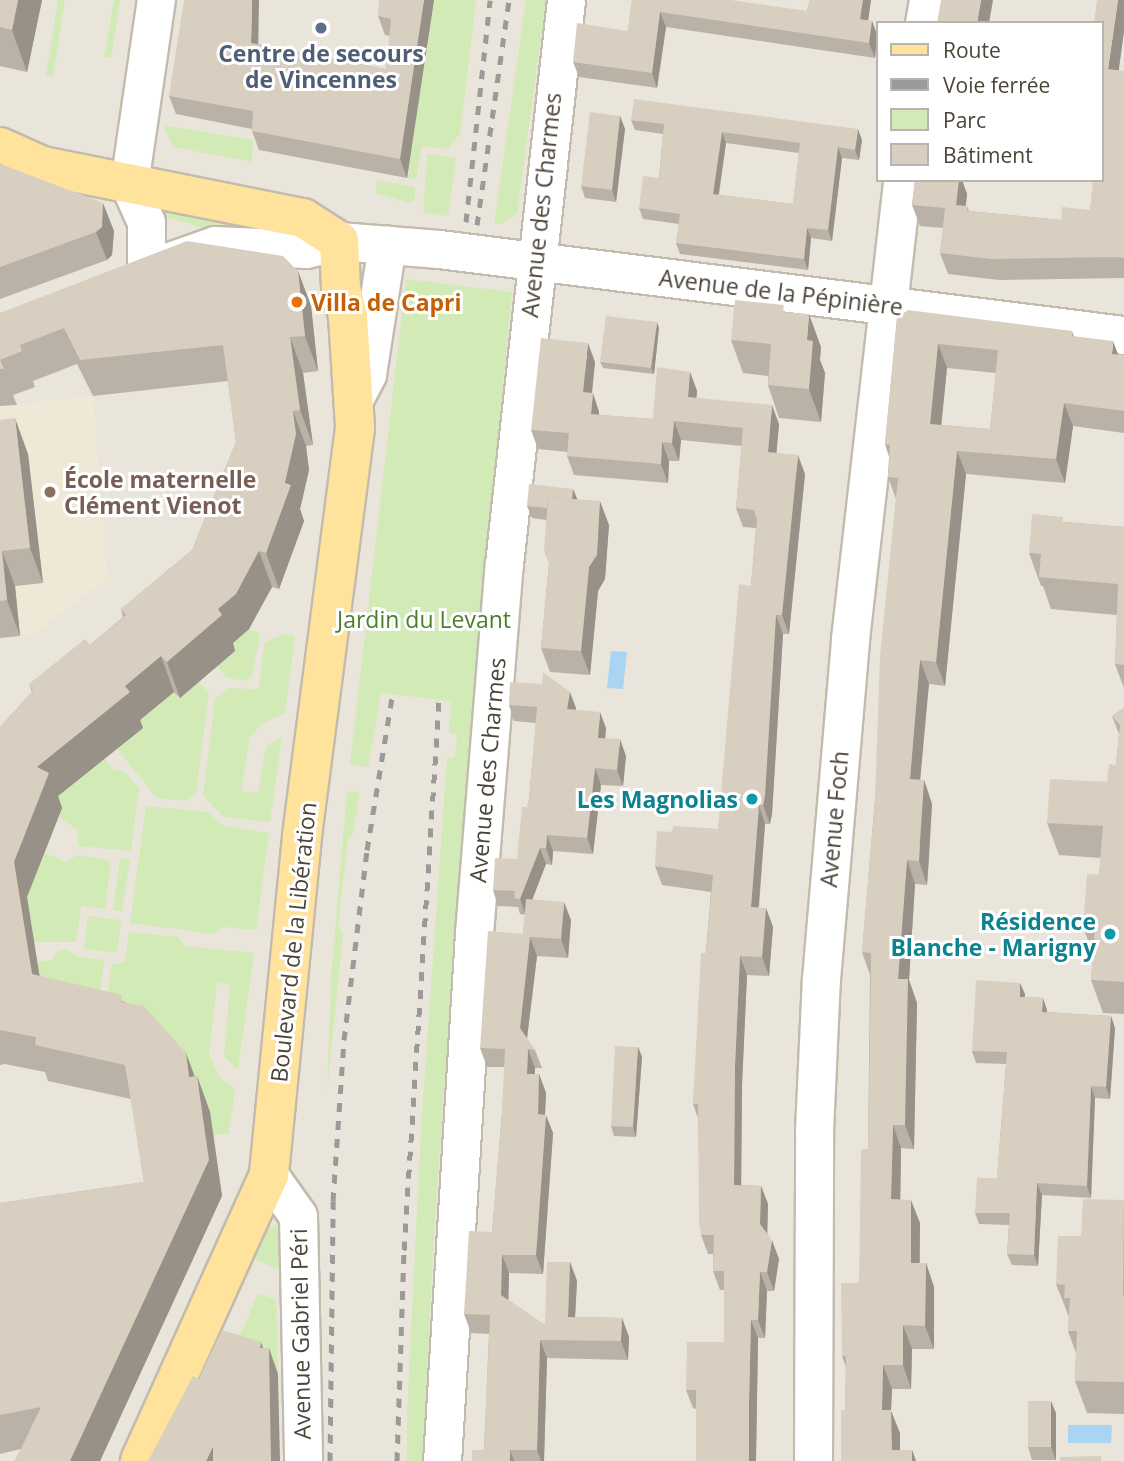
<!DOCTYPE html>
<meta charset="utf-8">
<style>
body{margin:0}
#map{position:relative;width:1124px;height:1461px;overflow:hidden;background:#f6f3ec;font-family:"Open Sans",sans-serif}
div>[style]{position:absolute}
.residential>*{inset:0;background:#eae5da}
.education>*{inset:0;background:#efe8d6}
.green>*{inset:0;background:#d2eab5}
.water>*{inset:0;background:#a9d4f2}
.roads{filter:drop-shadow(2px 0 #c2bbae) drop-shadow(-2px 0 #c2bbae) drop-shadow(0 2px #c2bbae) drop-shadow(0 -2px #c2bbae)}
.minor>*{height:37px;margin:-18.5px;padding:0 18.5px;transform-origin:18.5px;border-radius:18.5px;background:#fff}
.major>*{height:38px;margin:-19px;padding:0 19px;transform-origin:19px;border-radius:19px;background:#ffe39c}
.rail>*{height:5px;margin-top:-2.5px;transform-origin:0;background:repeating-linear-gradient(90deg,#9a9a9a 0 9px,transparent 0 18px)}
.wall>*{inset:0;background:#bab2a6}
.shaded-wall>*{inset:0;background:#979187}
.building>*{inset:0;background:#d8cfc1}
.dots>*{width:19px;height:19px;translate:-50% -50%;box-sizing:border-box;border:4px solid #fff;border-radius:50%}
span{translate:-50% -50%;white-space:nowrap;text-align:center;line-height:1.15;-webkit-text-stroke:6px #fff;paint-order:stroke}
.service-label{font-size:23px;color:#4e5e75;font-weight:700}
.street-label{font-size:23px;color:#4b4439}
.food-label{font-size:23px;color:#c56008;font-weight:700}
.left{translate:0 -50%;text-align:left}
.education-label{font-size:23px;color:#785e54;font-weight:700}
.park-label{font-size:23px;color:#4a7f2a}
.culture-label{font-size:23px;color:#0d838f;font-weight:700}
.right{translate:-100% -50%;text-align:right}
.legend{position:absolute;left:876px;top:21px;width:228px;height:161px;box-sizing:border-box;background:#fff;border:2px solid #b7b4b0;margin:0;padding:9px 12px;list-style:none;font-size:21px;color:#4b4439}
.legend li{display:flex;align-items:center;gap:14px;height:35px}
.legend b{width:35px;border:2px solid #b7b4b0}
</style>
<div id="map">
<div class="residential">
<i style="clip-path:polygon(evenodd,0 0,1124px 0,1124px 1461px,0 1461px,0 0,877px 23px,1101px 23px,1101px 180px,877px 180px,877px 23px)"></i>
</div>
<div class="education">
<i style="clip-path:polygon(93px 396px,107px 579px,35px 633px,0 638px,0 406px)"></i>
</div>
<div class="green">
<i style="clip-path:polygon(58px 0,65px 0,53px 76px,46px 75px)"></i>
<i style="clip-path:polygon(114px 0,120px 0,111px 58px,104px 57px)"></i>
<i style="clip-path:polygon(434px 0,476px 0,460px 134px,447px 149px,422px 146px,416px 179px,407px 178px)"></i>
<i style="clip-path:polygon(526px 0,546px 0,517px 213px,502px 224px,494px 224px)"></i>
<i style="clip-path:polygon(163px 125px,253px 140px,252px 162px,173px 147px)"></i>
<i style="clip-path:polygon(427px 154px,456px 158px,448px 216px,423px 212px)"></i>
<i style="clip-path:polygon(377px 180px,415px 187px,415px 199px,409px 203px,376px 193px)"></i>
<i style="clip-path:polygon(156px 208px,292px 235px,223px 234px,160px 215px)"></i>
<i style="clip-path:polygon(406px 279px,512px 292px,472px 703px,434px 1231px,423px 1461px,407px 1461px,407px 1413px,421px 1129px,447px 758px,455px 757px,457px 734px,449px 732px,451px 701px,381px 693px,368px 767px,350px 764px)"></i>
<i style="clip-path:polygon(249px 629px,260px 634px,252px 676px,246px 681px,227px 678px,217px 666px,235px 651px,231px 645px)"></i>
<i style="clip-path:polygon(283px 634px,295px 636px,285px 713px,263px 723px,250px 737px,241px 791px,258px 793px,266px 746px,282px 737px,270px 822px,224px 817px,203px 796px,215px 699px,229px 688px,259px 689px,264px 643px)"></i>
<i style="clip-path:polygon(198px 682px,209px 693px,196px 794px,187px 801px,157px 798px,117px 749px,142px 728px,138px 722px,174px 692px,180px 697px)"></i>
<i style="clip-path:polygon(105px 759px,114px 770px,124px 771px,139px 788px,131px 851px,78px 846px,78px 830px,59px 817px,62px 809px,55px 805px,64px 782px)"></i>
<i style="clip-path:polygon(347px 791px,360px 792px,353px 834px,348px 839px,338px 927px,343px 934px,327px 1091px,331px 978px)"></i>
<i style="clip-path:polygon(146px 806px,208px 812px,222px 825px,269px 833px,256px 930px,224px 927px,214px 934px,130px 923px)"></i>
<i style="clip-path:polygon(45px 853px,67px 862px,77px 855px,111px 861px,105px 909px,81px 906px,76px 942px,34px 942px,30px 916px,23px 917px,29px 873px,36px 875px)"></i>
<i style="clip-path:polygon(120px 858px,130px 860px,122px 911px,113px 910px)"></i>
<i style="clip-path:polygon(88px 916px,121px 920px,117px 953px,84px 949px)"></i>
<i style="clip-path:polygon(129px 932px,178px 937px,185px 946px,254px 953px,238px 1070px,224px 1057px,230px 984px,217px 983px,209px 1054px,219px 1076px,235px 1090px,229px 1133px,213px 1135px,106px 1008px,111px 965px,125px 962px)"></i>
<i style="clip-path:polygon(67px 949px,75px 956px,104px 960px,100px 993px,41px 988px,37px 962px,52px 960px,56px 952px)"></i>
<i style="clip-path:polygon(280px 1221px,293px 1268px,277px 1269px,255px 1259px,267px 1231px)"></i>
<i style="clip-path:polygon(258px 1294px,276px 1299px,278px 1374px,231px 1356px)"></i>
</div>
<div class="water">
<i style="clip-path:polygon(611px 651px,627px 652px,623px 689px,607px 688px)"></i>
<i style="clip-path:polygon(1068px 1425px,1112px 1425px,1111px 1443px,1068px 1443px)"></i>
</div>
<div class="roads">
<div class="minor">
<i style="left:924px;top:23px;width:23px;rotate:-80deg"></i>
<i style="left:167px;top:262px;width:51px;rotate:-19.5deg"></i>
<i style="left:215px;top:245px;width:91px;rotate:2.5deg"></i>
<i style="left:306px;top:249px;width:34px;rotate:-14deg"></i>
<i style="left:339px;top:241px;width:100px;rotate:4.6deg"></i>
<i style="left:439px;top:249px;width:690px;rotate:7.16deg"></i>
<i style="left:146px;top:271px;width:49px;rotate:-90deg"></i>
<i style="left:146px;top:222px;width:42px;rotate:-114.1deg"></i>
<i style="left:129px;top:184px;width:186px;rotate:-81.7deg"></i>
<i style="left:355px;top:397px;width:26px;rotate:-62deg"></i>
<i style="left:367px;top:374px;width:131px;rotate:-81.2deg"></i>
<i style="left:269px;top:1175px;width:50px;rotate:54.7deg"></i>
<i style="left:298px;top:1216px;width:245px;rotate:88.8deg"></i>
<i style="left:442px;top:1461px;width:529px;rotate:-86.53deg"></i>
<i style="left:474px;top:933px;width:370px;rotate:-85.4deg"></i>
<i style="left:504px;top:564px;width:567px;rotate:-83.73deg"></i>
<i style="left:813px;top:1461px;width:330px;rotate:-89.8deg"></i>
<i style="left:814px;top:1131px;width:152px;rotate:-87.4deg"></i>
<i style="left:821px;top:979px;width:341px;rotate:-85.1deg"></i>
<i style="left:850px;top:639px;width:462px;rotate:-83.5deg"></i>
</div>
<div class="major">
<i style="left:0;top:147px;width:46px;rotate:24.3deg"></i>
<i style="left:42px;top:166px;width:266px;rotate:11.3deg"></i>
<i style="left:303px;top:218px;width:43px;rotate:32.6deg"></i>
<i style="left:339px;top:241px;width:47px;rotate:87.6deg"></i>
<i style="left:341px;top:288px;width:29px;rotate:76deg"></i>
<i style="left:348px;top:316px;width:112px;rotate:86.4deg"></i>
<i style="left:355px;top:428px;width:412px;rotate:97.4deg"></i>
<i style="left:302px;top:837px;width:340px;rotate:95.6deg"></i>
<i style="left:269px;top:1175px;width:314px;rotate:114.3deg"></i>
</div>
</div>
<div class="rail">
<i style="left:466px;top:222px;width:223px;rotate:-83.8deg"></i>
<i style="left:477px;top:225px;width:227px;rotate:-81.9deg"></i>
<i style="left:330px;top:1461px;width:260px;rotate:-89.3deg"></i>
<i style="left:333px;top:1201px;width:161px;rotate:-86.1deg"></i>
<i style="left:344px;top:1040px;width:191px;rotate:-83.1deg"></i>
<i style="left:367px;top:850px;width:155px;rotate:-80.7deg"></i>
<i style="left:397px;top:1461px;width:211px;rotate:-88.1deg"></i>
<i style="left:404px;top:1250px;width:549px;rotate:-86.35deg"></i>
</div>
<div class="wall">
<i style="clip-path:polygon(0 0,42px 0,27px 72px,0 66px)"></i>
<i style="clip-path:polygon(434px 0,407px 178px,259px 150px,252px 131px,252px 129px,176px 114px,169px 96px,258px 44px,386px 69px,390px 36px,385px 35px,378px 16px)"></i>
<i style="clip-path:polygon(632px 0,807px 11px,810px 0,871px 0,868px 21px,872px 21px,877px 35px,875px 58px,666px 27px,657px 88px,579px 77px,573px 62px,628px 31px)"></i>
<i style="clip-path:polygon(1124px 0,1124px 31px,1118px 71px,1124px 71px,1124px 278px,999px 280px,948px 274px,940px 253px,943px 228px,920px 226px,912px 205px,915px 180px,962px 180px,967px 194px,966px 206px,967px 206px,969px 211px,1061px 220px,1090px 210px)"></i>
<i style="clip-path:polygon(620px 116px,625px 129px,616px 202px,585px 198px,581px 186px)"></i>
<i style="clip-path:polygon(evenodd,631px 120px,862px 140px,859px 160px,842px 158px,832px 241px,811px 238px,808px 270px,680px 254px,676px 243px,679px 224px,643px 219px,639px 208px,659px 178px,663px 134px,635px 130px,631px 120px,726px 143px,799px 153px,793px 204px,719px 195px,726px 143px)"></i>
<i style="clip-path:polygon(0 163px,114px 231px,112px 255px,107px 260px,0 299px)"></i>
<i style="clip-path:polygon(298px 271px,311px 306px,318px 371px,303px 373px,313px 445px,306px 446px,309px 470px,300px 509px,304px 521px,279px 589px,272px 587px,249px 629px,233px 643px,235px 651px,180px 698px,174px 692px,140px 720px,143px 728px,58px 796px,62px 808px,27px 897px,39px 976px,125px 1002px,186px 1053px,194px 1076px,197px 1076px,210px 1112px,222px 1196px,100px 1461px,15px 1461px,21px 1449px,0 1454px,0 1203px,144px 1182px,131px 1099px,48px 1081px,45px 1072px,5px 1064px,0 1065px,0 727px,32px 692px,29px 684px,90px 645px,123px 617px,121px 609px,192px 550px,236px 442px,228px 381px,93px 396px,77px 364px,33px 381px,35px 387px,13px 395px,17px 405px,0 406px,0 313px)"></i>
<i style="clip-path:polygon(786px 312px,821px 347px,820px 360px,825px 373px,821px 422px,779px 418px,768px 385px,768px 376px,743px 373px,731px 340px)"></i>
<i style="clip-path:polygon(evenodd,897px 318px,1072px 331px,1074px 336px,1118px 355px,1124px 355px,1124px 433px,1073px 426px,1065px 483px,966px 474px,945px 686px,929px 684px,926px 707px,920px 780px,924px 780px,932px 804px,929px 861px,927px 885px,915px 884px,909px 980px,917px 1003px,914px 1149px,901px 1148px,900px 1199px,920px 1223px,920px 1263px,926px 1263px,934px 1287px,934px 1349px,912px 1349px,911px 1389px,892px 1389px,891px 1411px,900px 1433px,900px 1450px,912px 1450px,916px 1461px,841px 1461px,845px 1410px,846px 1367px,842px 1356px,859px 1283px,868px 1149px,870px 975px,862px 952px,875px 800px,896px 499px,888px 477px,889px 457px,885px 444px,897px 318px,947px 368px,996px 373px,990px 429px,941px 425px,947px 368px)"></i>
<i style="clip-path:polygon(659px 328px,654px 374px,603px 368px,600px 362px)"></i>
<i style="clip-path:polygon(595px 362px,592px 393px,599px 412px,599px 415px,653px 419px,690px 372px,697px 391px,696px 398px,779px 424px,776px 453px,805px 474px,789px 634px,783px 634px,772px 814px,770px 824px,765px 824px,759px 908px,766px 908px,773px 927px,769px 976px,747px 975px,742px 1085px,741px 1185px,761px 1186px,768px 1204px,767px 1233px,779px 1259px,774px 1291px,767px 1291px,765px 1338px,758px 1338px,756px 1461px,696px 1461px,696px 1409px,693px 1408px,686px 1390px,724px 1342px,724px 1290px,720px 1290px,713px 1271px,713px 1254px,708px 1254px,701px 1235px,698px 1118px,693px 1104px,711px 892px,662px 885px,655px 866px,672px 832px,718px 829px,751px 586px,756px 528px,743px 527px,736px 508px,742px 446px,681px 440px,679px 461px,669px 461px,668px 483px,574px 475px,567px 456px,568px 452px,538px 449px,531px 430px)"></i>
<i style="clip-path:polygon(0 420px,28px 454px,43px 583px,15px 586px,20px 636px,0 638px)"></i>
<i style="clip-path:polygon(573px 489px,577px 499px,609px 525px,605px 579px,598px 591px,590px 675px,550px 672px,541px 648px,549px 564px,546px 520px,532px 518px,527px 506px)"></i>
<i style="clip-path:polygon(1065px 522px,1124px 527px,1124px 688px,1115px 664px,1117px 615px,1051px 609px,1043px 586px,1041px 586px,1029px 553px)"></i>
<i style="clip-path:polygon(570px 692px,575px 710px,606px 728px,605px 738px,626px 756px,623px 786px,601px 785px,593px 854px,553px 851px,552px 865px,546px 864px,532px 899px,571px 920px,568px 958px,537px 956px,527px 1039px,535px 1050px,542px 1068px,535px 1068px,535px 1074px,539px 1074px,546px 1093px,545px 1115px,553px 1133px,543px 1274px,509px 1273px,508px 1300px,545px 1325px,570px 1262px,577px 1281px,575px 1317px,622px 1318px,629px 1337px,628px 1360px,547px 1358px,544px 1461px,472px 1461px,484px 1450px,489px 1334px,471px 1333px,464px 1314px,492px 1232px,502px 1113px,505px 1067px,487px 1067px,480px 1048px,523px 934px,525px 915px,520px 914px,518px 907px,498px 906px,493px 890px,517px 859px,529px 799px,536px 723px,514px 721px,509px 705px)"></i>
<i style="clip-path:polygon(1124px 708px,1124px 1014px,1103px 1013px,1091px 980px,1093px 954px,1083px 927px,1099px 875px,1101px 858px,1059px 855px,1047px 823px,1107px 782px,1116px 765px,1119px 734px,1112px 716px)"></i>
<i style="clip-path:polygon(1025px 994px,1024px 997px,1043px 998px,1047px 1012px,1111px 1016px,1115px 1028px,1110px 1099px,1095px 1098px,1091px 1198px,1042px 1195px,1038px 1266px,1012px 1265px,1007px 1254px,1009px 1225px,979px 1224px,975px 1213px,997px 1178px,1006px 1064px,976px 1063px,972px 1051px)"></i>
<i style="clip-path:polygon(638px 1047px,642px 1057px,636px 1137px,614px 1136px,611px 1126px)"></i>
<i style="clip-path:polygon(1124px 1200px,1124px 1414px,1087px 1413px,1075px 1381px,1076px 1353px,1068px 1331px,1069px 1317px,1056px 1284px,1081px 1236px)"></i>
<i style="clip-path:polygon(1056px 1413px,1056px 1460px,1032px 1460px,1028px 1447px)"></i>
</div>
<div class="shaded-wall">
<i style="clip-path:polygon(18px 0,42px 0,27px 72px,12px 30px)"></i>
<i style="clip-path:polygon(252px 0,259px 0,258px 62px,251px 43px)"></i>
<i style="clip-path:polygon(424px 0,434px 0,407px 178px,400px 159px)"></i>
<i style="clip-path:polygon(863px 0,871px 0,866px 35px,860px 19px)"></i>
<i style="clip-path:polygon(981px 0,993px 0,989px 23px,977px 23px)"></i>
<i style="clip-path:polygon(1118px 0,1124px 0,1124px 31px,1116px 91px,1108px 69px)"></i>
<i style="clip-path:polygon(660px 12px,666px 27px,657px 88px,652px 73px)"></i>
<i style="clip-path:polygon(872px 21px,877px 35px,875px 58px,869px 43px)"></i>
<i style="clip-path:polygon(620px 116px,625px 129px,616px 202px,612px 190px)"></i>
<i style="clip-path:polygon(858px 129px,862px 140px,859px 160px,855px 150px)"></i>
<i style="clip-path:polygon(722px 132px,726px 143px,717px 205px,713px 194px)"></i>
<i style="clip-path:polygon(838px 147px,842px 158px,832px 241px,828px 230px)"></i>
<i style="clip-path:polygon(959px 180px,962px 180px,967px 194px,963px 226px,956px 205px)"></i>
<i style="clip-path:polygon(103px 203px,114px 231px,112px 255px,107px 260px,96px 232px)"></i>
<i style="clip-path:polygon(807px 228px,811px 238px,808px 270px,804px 259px)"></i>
<i style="clip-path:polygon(298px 271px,311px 306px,318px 371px,305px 336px)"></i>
<i style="clip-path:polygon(809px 314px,821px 347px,820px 360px,825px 373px,821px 422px,809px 389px,807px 340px)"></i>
<i style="clip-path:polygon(657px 322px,659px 328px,654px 374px,651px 368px)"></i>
<i style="clip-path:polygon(290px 337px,303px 373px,313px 445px,300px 410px)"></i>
<i style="clip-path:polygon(1113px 341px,1122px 365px,1112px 354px)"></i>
<i style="clip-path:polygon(588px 343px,595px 362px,590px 411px,583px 392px)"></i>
<i style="clip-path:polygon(938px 344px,947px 368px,939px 448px,930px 424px)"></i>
<i style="clip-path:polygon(690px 372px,697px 391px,695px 416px,688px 397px)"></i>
<i style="clip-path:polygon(593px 393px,599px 412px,598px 433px,591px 414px)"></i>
<i style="clip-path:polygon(1064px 403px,1073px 426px,1065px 483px,1056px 459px)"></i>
<i style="clip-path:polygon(772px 405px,779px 424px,775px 471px,768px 452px)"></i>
<i style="clip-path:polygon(293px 411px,306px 446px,309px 470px,300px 509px,304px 521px,279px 589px,266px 553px)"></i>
<i style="clip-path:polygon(15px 418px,28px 454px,43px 583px,30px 548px)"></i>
<i style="clip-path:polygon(674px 421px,681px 440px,679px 461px,672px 443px)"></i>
<i style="clip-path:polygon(662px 442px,669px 461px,668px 483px,661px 464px)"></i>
<i style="clip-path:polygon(957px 451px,966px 474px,945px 686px,936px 662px)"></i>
<i style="clip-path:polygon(798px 455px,805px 474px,789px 634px,782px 615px)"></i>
<i style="clip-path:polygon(573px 489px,578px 501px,571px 510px)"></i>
<i style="clip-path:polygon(600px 501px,609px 525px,605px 579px,598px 591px,590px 675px,581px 651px,589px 567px)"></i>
<i style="clip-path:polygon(2px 551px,15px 586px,20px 636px,7px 600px)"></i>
<i style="clip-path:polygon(259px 551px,272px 587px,249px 629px,233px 643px,235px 651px,180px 698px,167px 662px,218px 609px)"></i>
<i style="clip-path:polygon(776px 615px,783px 634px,772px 814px,770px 824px,763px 805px)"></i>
<i style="clip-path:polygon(161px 656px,174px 692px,140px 720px,143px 728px,58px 796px,62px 808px,27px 897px,45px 1010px,32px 974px,14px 862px,37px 767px,125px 686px)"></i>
<i style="clip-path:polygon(920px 660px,929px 684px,918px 803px,910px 779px)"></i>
<i style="clip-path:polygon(570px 692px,576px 708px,573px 726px,567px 709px)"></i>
<i style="clip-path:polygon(600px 712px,606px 728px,604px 754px,598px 738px)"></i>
<i style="clip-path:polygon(620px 739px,626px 756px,623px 786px,617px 770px)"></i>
<i style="clip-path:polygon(595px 768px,601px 785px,593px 854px,587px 838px)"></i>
<i style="clip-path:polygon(924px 780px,932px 804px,927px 885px,919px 861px)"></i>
<i style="clip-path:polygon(759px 805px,765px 824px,757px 926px,751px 907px)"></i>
<i style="clip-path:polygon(547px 835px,553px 851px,552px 865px,546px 848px)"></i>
<i style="clip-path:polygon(540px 848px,546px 864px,526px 916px,520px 899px)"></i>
<i style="clip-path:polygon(907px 860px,915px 884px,909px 980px,917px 1003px,914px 1149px,905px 1125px,898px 979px)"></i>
<i style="clip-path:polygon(564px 902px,571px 920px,568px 958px,561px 939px)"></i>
<i style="clip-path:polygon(766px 908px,773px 927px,769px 976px,762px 957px)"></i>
<i style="clip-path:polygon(530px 937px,537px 956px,526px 1046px,520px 1028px)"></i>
<i style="clip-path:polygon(740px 956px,747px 975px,742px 1085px,741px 1204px,734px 1185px,735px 1066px)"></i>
<i style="clip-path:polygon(1020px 983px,1025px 994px,1024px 1008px,1020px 997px)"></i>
<i style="clip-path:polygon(1043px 998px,1047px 1010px,1046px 1024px,1042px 1012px)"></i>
<i style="clip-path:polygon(1111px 1016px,1115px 1028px,1110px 1099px,1106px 1087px)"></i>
<i style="clip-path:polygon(638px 1047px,642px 1057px,636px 1137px,633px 1127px)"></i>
<i style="clip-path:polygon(528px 1049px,535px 1068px,534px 1093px,527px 1074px)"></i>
<i style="clip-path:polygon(186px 1053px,199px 1088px,197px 1076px,210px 1112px,222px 1196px,100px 1461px,70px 1461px,189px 1077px)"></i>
<i style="clip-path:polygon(539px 1074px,546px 1093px,544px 1133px,538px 1114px)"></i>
<i style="clip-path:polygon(1091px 1086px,1095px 1098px,1091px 1198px,1087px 1186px)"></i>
<i style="clip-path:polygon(546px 1115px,553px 1133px,543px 1274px,536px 1255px)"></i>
<i style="clip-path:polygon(893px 1125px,901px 1148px,900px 1223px,891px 1199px)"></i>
<i style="clip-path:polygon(1037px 1183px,1042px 1195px,1038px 1266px,1034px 1255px)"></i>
<i style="clip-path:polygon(761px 1186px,768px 1204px,767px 1243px,760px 1224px)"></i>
<i style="clip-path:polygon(911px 1200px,920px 1223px,919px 1287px,911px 1263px)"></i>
<i style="clip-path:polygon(772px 1240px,779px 1259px,774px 1291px,767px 1272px)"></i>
<i style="clip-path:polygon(502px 1255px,509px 1273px,508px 1314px,501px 1295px)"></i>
<i style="clip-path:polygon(570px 1262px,577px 1281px,574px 1336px,568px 1317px)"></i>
<i style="clip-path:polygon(926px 1263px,934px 1287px,934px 1349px,925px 1326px)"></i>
<i style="clip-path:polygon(760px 1272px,767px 1291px,765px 1338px,758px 1320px)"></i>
<i style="clip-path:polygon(622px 1318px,629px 1337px,628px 1360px,621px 1341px)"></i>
<i style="clip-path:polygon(751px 1320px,758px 1338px,756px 1461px,749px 1461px,749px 1402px)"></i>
<i style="clip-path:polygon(903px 1325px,912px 1349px,911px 1389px,903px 1365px)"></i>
<i style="clip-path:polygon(540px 1340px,547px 1358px,544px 1461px,541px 1461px,537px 1450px)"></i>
<i style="clip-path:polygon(261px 1342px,269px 1365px,269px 1348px,278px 1374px,280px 1461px,271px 1461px,260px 1348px)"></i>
<i style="clip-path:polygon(883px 1365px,892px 1389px,891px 1411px,900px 1433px,900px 1461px,892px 1450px,882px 1410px)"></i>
<i style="clip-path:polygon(1051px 1401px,1056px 1413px,1056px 1460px,1051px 1447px)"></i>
<i style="clip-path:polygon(213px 1446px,218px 1461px,206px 1461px)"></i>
<i style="clip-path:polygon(510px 1450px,514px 1461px,510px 1461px)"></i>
<i style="clip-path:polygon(912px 1450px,916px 1461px,912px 1461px)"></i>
</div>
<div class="building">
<i style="clip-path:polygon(0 0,18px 0,12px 30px,0 27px)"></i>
<i style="clip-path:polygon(184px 0,252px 0,251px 43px,386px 69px,391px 19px,378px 16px,379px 0,424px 0,400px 159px,252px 131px,253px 111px,169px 96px)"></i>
<i style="clip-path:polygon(632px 0,731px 0,807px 11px,810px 0,863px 0,860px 19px,872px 21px,869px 43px,660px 12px,652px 73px,573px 62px,577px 23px,628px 31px)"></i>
<i style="clip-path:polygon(941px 0,981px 0,977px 23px,937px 23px)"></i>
<i style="clip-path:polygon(1097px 0,1118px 0,1108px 69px,1124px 71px,1124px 258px,1115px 257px,991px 259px,940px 253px,945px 208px,912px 205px,915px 180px,959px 180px,956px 205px,967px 206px,967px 211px,1061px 220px,1062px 207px,1090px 210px,1093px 180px,1101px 180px,1101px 23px,1094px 23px)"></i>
<i style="clip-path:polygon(evenodd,634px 99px,858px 129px,855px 150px,838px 147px,828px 230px,807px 228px,804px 259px,676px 243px,680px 214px,639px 208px,643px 176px,659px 178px,664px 124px,631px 120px,634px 99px,722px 132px,800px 143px,793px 204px,713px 194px,722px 132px)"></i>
<i style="clip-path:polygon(590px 112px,620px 116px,612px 190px,581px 186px)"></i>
<i style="clip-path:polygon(0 163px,6px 166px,103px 203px,102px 227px,96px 232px,0 267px)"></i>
<i style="clip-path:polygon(187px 241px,283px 256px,298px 271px,305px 336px,290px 337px,300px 410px,293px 411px,296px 434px,285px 483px,291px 485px,266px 553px,259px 551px,236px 594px,218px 609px,222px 615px,167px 662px,161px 656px,125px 686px,130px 692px,37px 767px,49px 773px,14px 862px,32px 974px,122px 995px,121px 1002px,144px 1006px,186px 1053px,189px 1077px,197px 1076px,209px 1160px,70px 1461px,15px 1461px,41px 1407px,0 1415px,0 1203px,144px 1182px,125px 1065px,35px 1045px,36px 1037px,0 1030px,0 727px,33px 691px,29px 684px,85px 639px,90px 645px,126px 615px,121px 609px,192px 550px,236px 442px,223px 345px,80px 360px,64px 328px,20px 345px,22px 351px,0 360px,4px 369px,0 369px,0 313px)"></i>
<i style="clip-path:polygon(735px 300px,784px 305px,783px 312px,809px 314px,807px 340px,813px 341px,809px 389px,768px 385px,771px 344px,731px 340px)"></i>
<i style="clip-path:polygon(evenodd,908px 310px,1072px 331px,1072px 336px,1113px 341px,1112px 354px,1124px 355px,1124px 411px,1064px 403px,1056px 459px,957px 451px,936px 662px,920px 660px,918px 683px,910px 779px,924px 780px,920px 838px,919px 861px,907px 860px,898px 979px,908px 979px,905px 1125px,893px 1125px,891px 1199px,911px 1200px,911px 1263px,926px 1263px,925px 1326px,903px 1325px,903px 1365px,883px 1365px,882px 1410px,891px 1410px,892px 1450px,912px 1450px,912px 1461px,841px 1461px,841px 1410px,845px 1410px,846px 1356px,842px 1356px,841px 1283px,859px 1283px,861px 1149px,868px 1149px,870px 1035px,871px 953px,862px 952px,875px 800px,880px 656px,898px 478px,888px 477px,890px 445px,885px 444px,897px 318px,908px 310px,938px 344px,998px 350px,990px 429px,930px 424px,938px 344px)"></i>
<i style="clip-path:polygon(606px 316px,657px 322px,651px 368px,600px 362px)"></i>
<i style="clip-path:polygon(541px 338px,588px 343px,583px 392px,593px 393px,591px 414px,653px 419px,657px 367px,690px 372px,688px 397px,772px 405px,768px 452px,798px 455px,782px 615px,776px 615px,765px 796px,763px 805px,759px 805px,751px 907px,766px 908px,762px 957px,740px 956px,735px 1066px,734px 1185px,761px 1186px,760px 1224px,772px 1240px,767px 1272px,760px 1272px,758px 1320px,751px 1320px,749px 1402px,749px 1461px,696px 1461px,696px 1390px,686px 1390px,687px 1342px,724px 1342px,724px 1271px,713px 1271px,714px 1235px,701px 1235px,699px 1223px,698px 1104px,693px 1104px,701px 953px,706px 953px,713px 875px,655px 866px,657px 831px,672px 832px,673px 826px,718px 829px,739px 584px,751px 586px,757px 521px,754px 510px,736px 508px,743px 428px,674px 421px,672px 443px,662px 442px,661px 464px,567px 456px,569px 433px,531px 430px)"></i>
<i style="clip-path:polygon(15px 418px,30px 548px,2px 551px,7px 600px,0 601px,0 420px)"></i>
<i style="clip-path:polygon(529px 484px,573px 489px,572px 499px,548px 497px,547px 508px,527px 506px)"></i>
<i style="clip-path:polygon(548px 497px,600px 501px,597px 555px,589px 567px,581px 651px,541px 648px,549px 564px,544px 551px)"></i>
<i style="clip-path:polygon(1032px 514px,1063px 517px,1063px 522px,1124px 527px,1124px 665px,1115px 664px,1118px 584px,1039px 577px,1041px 554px,1029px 553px)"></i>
<i style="clip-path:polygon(543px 672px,570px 692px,567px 709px,600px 712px,598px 738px,620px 739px,617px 770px,595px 768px,587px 838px,547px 835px,546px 848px,540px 848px,520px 899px,514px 898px,515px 891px,493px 890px,495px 858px,517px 859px,522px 807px,527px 807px,529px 799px,537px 707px,509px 705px,510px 682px,542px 684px)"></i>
<i style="clip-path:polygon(1124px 708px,1124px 982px,1091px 980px,1095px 928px,1083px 927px,1087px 874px,1099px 875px,1103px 826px,1047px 823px,1050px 779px,1107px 782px,1109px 764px,1116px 765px,1120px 725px,1112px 716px)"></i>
<i style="clip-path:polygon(526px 899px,564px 902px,561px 939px,530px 937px,520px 1028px,535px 1050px,528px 1049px,527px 1074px,539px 1074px,538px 1114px,546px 1115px,536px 1255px,502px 1255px,501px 1295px,545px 1325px,547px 1262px,570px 1262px,568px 1317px,622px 1318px,621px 1341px,540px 1340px,537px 1450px,510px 1450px,510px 1461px,472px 1461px,472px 1450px,484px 1450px,490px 1315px,464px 1314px,469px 1231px,492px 1232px,502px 1113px,505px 1049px,480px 1048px,488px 931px,523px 934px)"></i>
<i style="clip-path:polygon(976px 980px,1020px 983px,1020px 997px,1043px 998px,1042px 1012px,1111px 1016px,1106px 1087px,1091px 1086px,1087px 1186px,1037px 1183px,1034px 1255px,1007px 1254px,1010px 1213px,975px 1213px,977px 1178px,997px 1178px,1007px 1052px,972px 1051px)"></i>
<i style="clip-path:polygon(615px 1046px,638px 1047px,633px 1127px,611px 1126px)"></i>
<i style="clip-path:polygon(1083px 1199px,1124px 1200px,1123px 1294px,1124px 1297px,1124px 1382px,1075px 1381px,1077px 1331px,1068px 1331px,1070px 1298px,1064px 1298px,1065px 1285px,1056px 1284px,1058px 1236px,1081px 1236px)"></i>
<i style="clip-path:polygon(222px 1330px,261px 1342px,260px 1348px,269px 1348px,271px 1461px,213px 1461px,213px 1446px,206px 1461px,148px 1461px,193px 1376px,199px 1379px)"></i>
<i style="clip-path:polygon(1028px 1401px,1051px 1401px,1051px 1447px,1028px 1447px)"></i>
<i style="clip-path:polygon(1101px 1456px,1101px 1461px,1060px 1461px,1060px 1457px)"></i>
</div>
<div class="dots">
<i style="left:321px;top:28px;background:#5c6f8a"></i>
<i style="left:297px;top:302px;background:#e8710a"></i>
<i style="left:50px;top:492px;background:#8d6e63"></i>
<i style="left:752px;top:799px;background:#0f9aa8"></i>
<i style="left:1110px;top:934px;background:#0f9aa8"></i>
</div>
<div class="service-label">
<span style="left:321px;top:66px">Centre de secours<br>de Vincennes</span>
</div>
<div class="street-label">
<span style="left:541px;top:205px;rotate:-84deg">Avenue des Charmes</span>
<span style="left:781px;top:292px;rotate:7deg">Avenue de la Pépinière</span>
<span style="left:487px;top:770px;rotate:-85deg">Avenue des Charmes</span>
<span style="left:834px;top:819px;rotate:-85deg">Avenue Foch</span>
<span style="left:293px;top:942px;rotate:-84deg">Boulevard de la Libération</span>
<span style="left:300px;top:1334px;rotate:-91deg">Avenue Gabriel Péri</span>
</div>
<div class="food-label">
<span class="left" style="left:311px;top:302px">Villa de Capri</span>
</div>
<div class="education-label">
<span class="left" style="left:64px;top:492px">École maternelle<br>Clément Vienot</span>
</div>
<div class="park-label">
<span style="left:424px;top:619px">Jardin du Levant</span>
</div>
<div class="culture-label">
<span class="right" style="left:738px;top:799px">Les Magnolias</span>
<span class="right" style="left:1096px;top:934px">Résidence<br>Blanche - Marigny</span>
</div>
<ul class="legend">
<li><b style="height:9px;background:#ffe39c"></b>Route</li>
<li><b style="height:9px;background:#9a9a9a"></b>Voie ferrée</li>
<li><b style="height:19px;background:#d2eab5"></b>Parc</li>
<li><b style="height:19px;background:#d8cfc1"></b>Bâtiment</li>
</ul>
</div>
